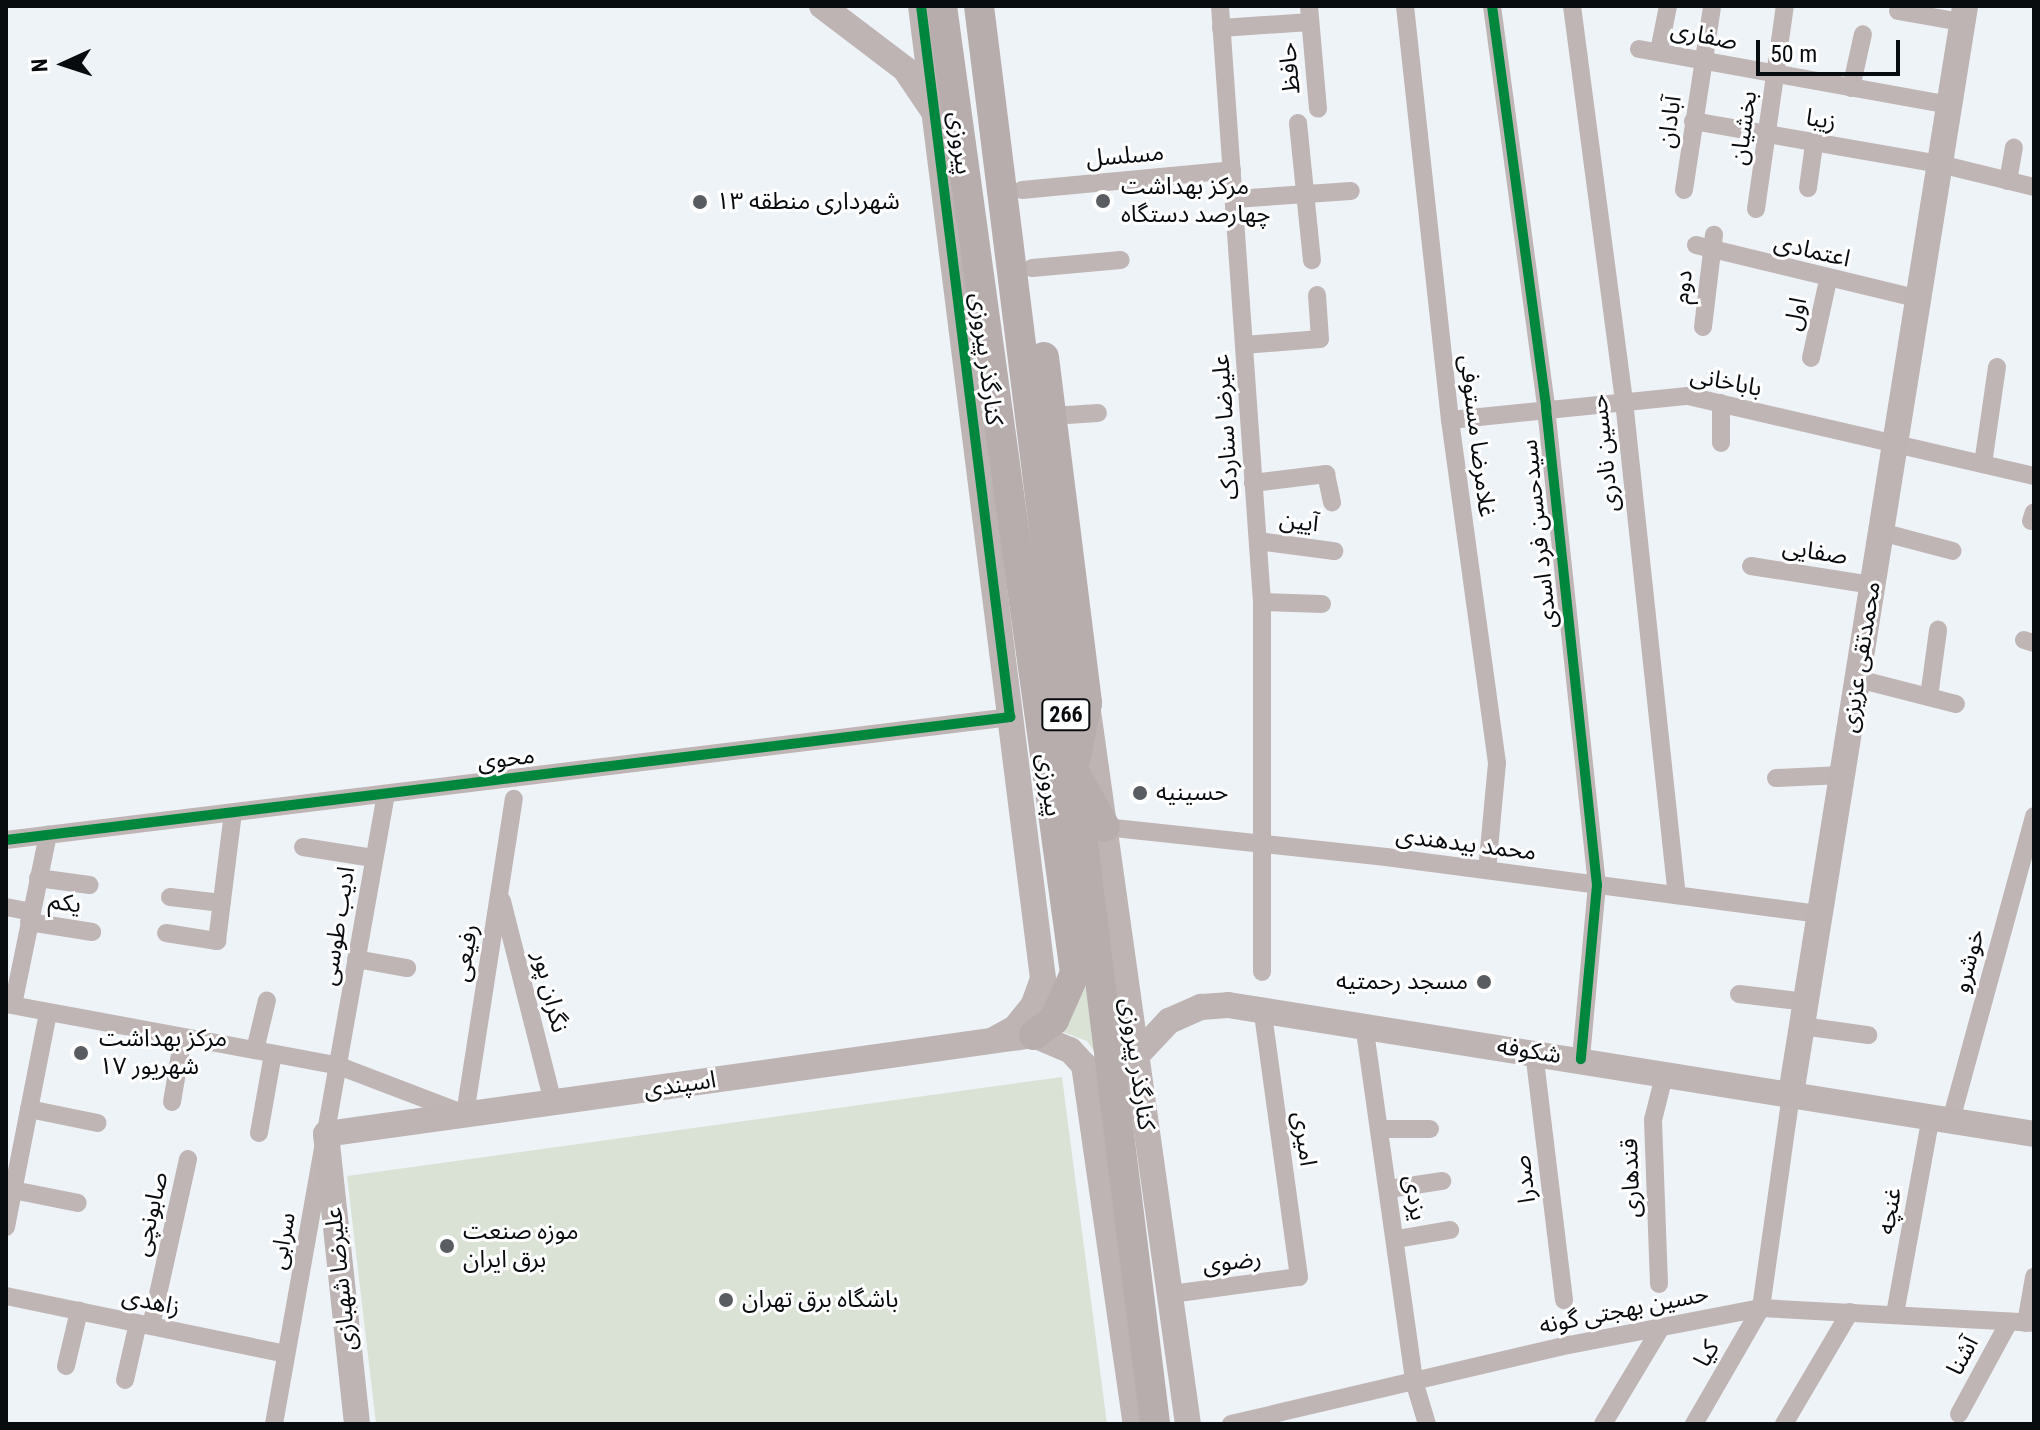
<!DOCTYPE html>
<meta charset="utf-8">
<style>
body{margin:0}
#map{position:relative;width:2040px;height:1430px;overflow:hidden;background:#eef3f8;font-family:"Roboto Condensed","Noto Sans Arabic",sans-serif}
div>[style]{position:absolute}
.green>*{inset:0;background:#d9e2d5}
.minor>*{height:18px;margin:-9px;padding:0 9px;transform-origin:9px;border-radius:9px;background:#c0b5b5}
.secondary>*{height:26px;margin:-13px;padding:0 13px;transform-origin:13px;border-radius:13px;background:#beb4b4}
.primary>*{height:30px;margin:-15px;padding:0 15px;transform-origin:15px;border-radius:15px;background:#b8adad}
.cycleway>*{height:10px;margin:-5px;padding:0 5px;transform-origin:5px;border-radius:5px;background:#00873e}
.dots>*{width:22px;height:22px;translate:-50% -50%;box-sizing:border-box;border:4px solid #fff;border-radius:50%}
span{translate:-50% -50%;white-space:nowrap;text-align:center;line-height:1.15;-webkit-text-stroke:6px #fff;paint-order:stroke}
.shield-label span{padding:2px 6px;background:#fff;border:2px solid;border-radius:6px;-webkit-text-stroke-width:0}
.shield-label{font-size:22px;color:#090c0f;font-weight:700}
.street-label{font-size:24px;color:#090c0f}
.poi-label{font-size:24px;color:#090c0f}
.left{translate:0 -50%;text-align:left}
.right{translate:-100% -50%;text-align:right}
.frame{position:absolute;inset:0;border:8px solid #090c0f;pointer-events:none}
.north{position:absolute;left:24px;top:24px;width:80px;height:80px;-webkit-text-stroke:6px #fff;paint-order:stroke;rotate:267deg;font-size:22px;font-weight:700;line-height:32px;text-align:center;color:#090c0f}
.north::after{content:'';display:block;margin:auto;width:28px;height:36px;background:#090c0f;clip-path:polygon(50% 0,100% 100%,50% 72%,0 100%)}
.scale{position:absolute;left:1756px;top:40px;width:144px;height:36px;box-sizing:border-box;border:4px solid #090c0f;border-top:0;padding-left:10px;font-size:24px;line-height:28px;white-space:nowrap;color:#090c0f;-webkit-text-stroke:6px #fff;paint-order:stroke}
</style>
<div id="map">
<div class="green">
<i style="clip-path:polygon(1088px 983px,1097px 1056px,1087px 1041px,1052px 1028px,1069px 1016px)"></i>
<i style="clip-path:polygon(1062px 1077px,1107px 1424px,376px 1424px,347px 1176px)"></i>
</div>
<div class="minor">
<i style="left:1220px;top:6px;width:597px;rotate:85.97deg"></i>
<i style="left:1262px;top:602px;width:370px;rotate:90deg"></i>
<i style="left:1309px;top:6px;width:103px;rotate:85deg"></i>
<i style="left:1405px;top:6px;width:416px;rotate:83.8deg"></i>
<i style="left:1450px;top:420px;width:346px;rotate:82.2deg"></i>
<i style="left:1497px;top:763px;width:107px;rotate:95.3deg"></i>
<i style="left:1492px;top:6px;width:406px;rotate:82.3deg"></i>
<i style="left:1546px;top:408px;width:480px;rotate:83.9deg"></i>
<i style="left:1597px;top:885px;width:175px;rotate:95.3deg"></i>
<i style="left:1572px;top:6px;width:398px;rotate:82.5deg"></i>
<i style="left:1624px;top:401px;width:497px;rotate:83.9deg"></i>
<i style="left:1898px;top:11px;width:65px;rotate:9.8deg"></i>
<i style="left:1221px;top:28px;width:89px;rotate:-3.9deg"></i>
<i style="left:1639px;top:49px;width:315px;rotate:10.2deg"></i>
<i style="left:1659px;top:51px;width:46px;rotate:-78.7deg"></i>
<i style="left:1851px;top:88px;width:55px;rotate:-77.5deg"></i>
<i style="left:1693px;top:121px;width:251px;rotate:9.9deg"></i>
<i style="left:1940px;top:164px;width:97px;rotate:13.7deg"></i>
<i style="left:1298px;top:123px;width:138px;rotate:84.2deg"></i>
<i style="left:2008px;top:181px;width:34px;rotate:-80deg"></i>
<i style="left:1808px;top:188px;width:44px;rotate:-82.2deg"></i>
<i style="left:1022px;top:190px;width:211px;rotate:-5.4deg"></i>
<i style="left:1684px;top:190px;width:184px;rotate:-81.3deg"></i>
<i style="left:1234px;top:199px;width:117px;rotate:-3.9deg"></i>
<i style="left:1756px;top:209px;width:205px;rotate:-81.9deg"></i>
<i style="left:1696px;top:245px;width:229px;rotate:13.6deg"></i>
<i style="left:1032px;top:268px;width:89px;rotate:-5.1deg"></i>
<i style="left:1703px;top:327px;width:93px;rotate:-83.2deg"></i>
<i style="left:1244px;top:345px;width:76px;rotate:-4.5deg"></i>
<i style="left:1320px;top:339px;width:44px;rotate:-93.9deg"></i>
<i style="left:1811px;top:358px;width:80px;rotate:-77.7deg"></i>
<i style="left:1721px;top:403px;width:40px;rotate:90deg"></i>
<i style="left:1052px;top:416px;width:46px;rotate:-3.7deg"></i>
<i style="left:1450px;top:420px;width:239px;rotate:-5.8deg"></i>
<i style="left:1688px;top:396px;width:355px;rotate:13deg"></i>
<i style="left:1983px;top:464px;width:98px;rotate:-81.8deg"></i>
<i style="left:1253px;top:483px;width:74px;rotate:-7deg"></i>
<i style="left:1326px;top:474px;width:29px;rotate:78deg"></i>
<i style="left:2031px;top:521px;width:9px;rotate:-72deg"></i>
<i style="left:1881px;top:532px;width:74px;rotate:14.8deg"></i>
<i style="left:1258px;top:541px;width:77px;rotate:7.5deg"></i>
<i style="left:1751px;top:566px;width:123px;rotate:8.9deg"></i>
<i style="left:1262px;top:602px;width:60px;rotate:1.9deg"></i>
<i style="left:2024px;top:640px;width:10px;rotate:17deg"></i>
<i style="left:1858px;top:679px;width:101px;rotate:14.3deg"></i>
<i style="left:1929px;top:697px;width:68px;rotate:-82.3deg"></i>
<i style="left:1776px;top:778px;width:66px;rotate:-2.6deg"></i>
<i style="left:1105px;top:827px;width:283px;rotate:6.1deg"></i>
<i style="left:1386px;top:857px;width:438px;rotate:7.5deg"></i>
<i style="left:6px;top:840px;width:1012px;rotate:-6.98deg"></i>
<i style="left:303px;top:847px;width:71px;rotate:8.9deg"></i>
<i style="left:38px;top:878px;width:52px;rotate:7.7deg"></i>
<i style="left:170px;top:897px;width:52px;rotate:6.6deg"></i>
<i style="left:502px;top:901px;width:208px;rotate:75.8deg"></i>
<i style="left:6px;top:907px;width:25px;rotate:11deg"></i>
<i style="left:29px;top:922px;width:64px;rotate:9deg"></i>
<i style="left:166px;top:933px;width:52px;rotate:8.9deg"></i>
<i style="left:217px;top:941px;width:129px;rotate:-82.9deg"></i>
<i style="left:356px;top:959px;width:52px;rotate:10deg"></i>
<i style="left:1739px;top:994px;width:67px;rotate:6.8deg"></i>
<i style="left:6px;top:1004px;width:339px;rotate:10.5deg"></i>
<i style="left:339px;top:1066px;width:135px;rotate:20.9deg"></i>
<i style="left:465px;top:1114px;width:319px;rotate:-81.2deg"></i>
<i style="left:13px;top:1005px;width:174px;rotate:-78.4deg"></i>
<i style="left:1364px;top:1024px;width:360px;rotate:82deg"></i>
<i style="left:1414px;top:1381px;width:45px;rotate:73.2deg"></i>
<i style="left:1802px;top:1026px;width:67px;rotate:7.8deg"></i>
<i style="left:255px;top:1050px;width:51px;rotate:-76.5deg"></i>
<i style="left:1534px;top:1052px;width:250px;rotate:83.1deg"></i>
<i style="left:172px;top:1102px;width:66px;rotate:-80.4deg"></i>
<i style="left:29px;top:1109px;width:70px;rotate:11.5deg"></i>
<i style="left:1951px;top:1120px;width:315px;rotate:-74.7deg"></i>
<i style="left:1379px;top:1129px;width:51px"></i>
<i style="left:259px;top:1133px;width:80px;rotate:-80deg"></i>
<i style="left:1389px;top:1189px;width:54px;rotate:-8.6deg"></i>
<i style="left:13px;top:1190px;width:66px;rotate:11.3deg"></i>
<i style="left:6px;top:1227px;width:219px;rotate:-78.9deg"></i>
<i style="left:1397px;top:1239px;width:54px;rotate:-9.6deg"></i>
<i style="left:1659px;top:1284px;width:164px;rotate:-92.1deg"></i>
<i style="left:1653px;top:1120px;width:49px;rotate:-76deg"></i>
<i style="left:1171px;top:1294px;width:129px;rotate:-7.6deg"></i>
<i style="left:1299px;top:1277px;width:272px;rotate:-97.8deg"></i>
<i style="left:6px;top:1296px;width:286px;rotate:11.7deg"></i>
<i style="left:1895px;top:1314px;width:201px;rotate:-79.7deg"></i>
<i style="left:2026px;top:1323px;width:47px;rotate:-80.1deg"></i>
<i style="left:151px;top:1326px;width:171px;rotate:-77.5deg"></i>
<i style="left:66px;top:1366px;width:57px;rotate:-76.7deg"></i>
<i style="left:125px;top:1380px;width:58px;rotate:-77.2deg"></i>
<i style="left:1959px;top:1414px;width:105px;rotate:-61.5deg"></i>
<i style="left:274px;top:1424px;width:640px;rotate:-79.92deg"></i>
<i style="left:1231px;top:1424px;width:347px;rotate:-13.2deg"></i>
<i style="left:1569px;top:1345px;width:196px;rotate:-10.9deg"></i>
<i style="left:1761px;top:1308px;width:273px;rotate:3.1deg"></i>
<i style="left:1603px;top:1424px;width:114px;rotate:-59deg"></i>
<i style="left:1694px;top:1424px;width:134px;rotate:-60deg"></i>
<i style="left:1761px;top:1308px;width:216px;rotate:-82deg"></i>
<i style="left:1784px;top:1424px;width:130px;rotate:-59.5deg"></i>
</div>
<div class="secondary">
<i style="left:822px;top:6px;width:104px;rotate:37.2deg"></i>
<i style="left:905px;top:69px;width:48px;rotate:56deg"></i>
<i style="left:921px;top:6px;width:981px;rotate:82.85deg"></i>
<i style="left:1043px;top:979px;width:29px;rotate:110deg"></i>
<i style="left:1033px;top:1006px;width:28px;rotate:129deg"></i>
<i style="left:1015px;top:1028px;width:23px;rotate:151deg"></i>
<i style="left:1088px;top:711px;width:720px;rotate:82.02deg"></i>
<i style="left:1791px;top:1094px;width:1102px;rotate:-80.91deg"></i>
<i style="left:1118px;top:1105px;width:51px;rotate:-70.5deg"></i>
<i style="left:1135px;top:1057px;width:50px;rotate:-46.6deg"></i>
<i style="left:1169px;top:1021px;width:35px;rotate:-24deg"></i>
<i style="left:1201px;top:1007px;width:27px;rotate:-4deg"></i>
<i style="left:1228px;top:1005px;width:816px;rotate:9.09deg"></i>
<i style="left:357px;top:1424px;width:292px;rotate:-96.1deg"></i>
<i style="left:326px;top:1134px;width:715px;rotate:-7.96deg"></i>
<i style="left:1034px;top:1035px;width:39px;rotate:23deg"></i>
<i style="left:1070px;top:1050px;width:21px;rotate:47deg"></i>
<i style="left:1084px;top:1065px;width:363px;rotate:81.8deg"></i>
</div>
<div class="primary">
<i style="left:942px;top:6px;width:976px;rotate:82.17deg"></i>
<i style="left:1075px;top:973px;width:51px;rotate:114.1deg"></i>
<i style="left:1054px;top:1020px;width:25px;rotate:143deg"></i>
<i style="left:979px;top:6px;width:1429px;rotate:82.92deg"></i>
<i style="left:1044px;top:357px;width:349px;rotate:82.9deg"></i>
<i style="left:1087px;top:703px;width:68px;rotate:101.8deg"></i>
<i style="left:1073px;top:770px;width:65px;rotate:60.7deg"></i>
</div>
<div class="cycleway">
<i style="left:1492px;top:6px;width:406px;rotate:82.3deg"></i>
<i style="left:1546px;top:408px;width:480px;rotate:83.9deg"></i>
<i style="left:1597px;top:885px;width:175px;rotate:95.3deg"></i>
<i style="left:6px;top:840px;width:1012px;rotate:-6.98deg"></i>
<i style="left:1010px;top:717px;width:717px;rotate:-97.13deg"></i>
</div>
<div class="dots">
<i style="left:1103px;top:201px;background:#595d61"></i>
<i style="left:700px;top:202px;background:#595d61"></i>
<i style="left:1140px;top:793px;background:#595d61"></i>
<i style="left:1484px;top:982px;background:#595d61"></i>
<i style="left:81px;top:1053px;background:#595d61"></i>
<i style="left:447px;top:1246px;background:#595d61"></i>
<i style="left:726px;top:1300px;background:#595d61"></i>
</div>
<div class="shield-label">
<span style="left:1066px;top:715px">266</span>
</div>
<div class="street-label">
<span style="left:1704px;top:36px;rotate:11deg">صفاری</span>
<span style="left:1290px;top:68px;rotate:-95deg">حافظ</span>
<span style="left:1821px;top:120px;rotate:10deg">زیبا</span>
<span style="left:1670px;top:122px;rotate:-82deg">آبادان</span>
<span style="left:1744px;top:128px;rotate:-82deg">بخشیان</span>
<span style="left:960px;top:143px;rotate:83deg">پیروزی</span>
<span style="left:1125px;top:156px;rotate:-5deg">مسلسل</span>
<span style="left:1812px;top:251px;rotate:13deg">اعتمادی</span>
<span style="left:1683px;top:287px;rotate:-84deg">دوم</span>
<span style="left:1796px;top:314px;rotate:-78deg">اول</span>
<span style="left:986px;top:359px;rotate:83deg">کنارگذر پیروزی</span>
<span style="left:1726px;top:382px;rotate:11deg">باباخانی</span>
<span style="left:1226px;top:427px;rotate:-94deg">علیرضا سناردک</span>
<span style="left:1477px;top:436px;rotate:83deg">غلامرضا مستوفی</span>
<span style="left:1605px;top:453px;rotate:-96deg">حسین نادری</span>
<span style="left:1299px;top:522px;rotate:7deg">آیین</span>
<span style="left:1539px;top:534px;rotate:-96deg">سیدحسن فرد اسدی</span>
<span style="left:1815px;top:552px;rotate:9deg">صفایی</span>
<span style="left:1861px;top:657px;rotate:-81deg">محمدتقی عزیزی</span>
<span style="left:506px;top:759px;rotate:-7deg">محوی</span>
<span style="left:1049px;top:785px;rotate:82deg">پیروزی</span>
<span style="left:1466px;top:844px;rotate:7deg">محمد بیدهندی</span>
<span style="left:65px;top:903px;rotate:9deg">یکم</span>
<span style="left:338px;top:926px;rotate:-81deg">ادیب طوسی</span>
<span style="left:466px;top:953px;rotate:-81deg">رفیعی</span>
<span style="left:1969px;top:961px;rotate:-75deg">خوشرو</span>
<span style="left:550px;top:992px;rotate:76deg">نگران پور</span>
<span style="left:1529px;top:1051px;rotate:9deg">شکوفه</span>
<span style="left:1137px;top:1064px;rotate:82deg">کنارگذر پیروزی</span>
<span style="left:680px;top:1085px;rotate:-8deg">اسپندی</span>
<span style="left:1304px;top:1139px;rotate:82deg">امیری</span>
<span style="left:1631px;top:1178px;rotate:-92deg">قندهاری</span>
<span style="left:1525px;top:1179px;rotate:-97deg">صدرا</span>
<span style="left:1415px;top:1198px;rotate:81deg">یزدی</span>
<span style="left:1890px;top:1211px;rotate:-80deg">غنچه</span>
<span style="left:151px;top:1214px;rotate:-77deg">صابونچی</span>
<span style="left:283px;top:1241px;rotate:-80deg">سرابی</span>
<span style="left:1232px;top:1262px;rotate:-7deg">رضوی</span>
<span style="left:341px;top:1279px;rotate:-96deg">علیرضا شهبازی</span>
<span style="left:151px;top:1302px;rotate:12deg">زاهدی</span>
<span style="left:1624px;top:1310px;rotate:-11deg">حسین بهجتی گونه</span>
<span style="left:1707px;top:1354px;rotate:-60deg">کیا</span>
<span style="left:1963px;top:1356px;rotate:-62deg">آشنا</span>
</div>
<div class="poi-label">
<span class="left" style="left:1121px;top:201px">مرکز بهداشت<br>چهارصد دستگاه</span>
<span class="left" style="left:716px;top:202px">شهرداری منطقه ۱۳</span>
<span class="left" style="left:1156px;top:793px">حسینیه</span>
<span class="right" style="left:1468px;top:982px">مسجد رحمتیه</span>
<span class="left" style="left:99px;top:1053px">مرکز بهداشت<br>۱۷ شهریور</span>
<span class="left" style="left:463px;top:1246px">موزه صنعت<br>برق ایران</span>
<span class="left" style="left:742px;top:1300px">باشگاه برق تهران</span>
</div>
<div class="frame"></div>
<div class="north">N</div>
<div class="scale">50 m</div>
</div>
